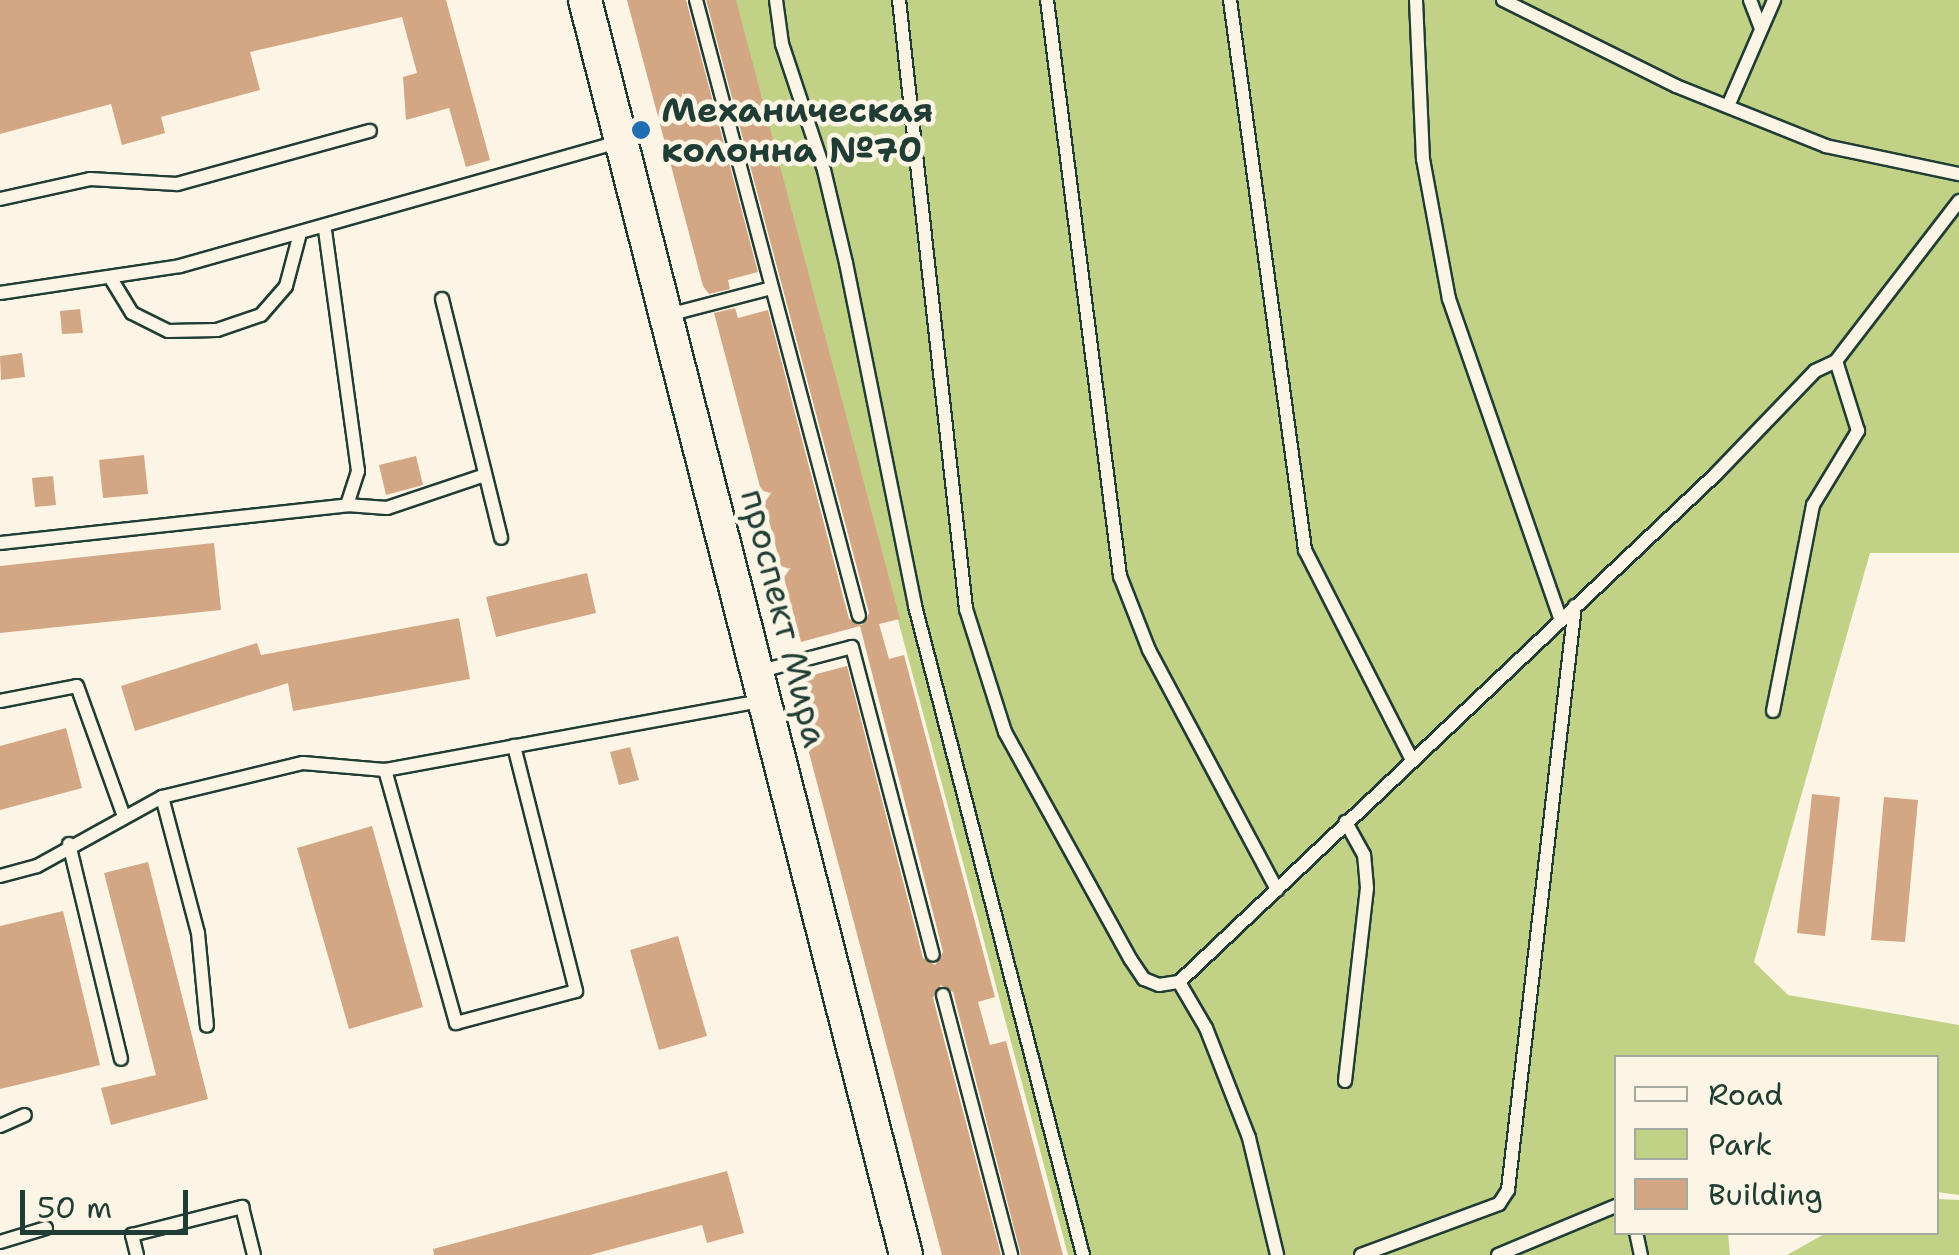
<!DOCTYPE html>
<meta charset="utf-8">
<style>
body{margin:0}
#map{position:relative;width:1959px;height:1255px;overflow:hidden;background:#fcf5e5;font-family:"Shantell Sans",sans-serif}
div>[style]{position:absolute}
.green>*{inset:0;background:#c1d287}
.building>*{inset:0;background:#d3a784}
.roads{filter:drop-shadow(2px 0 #1f3d34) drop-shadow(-2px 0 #1f3d34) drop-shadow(0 2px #1f3d34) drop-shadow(0 -2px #1f3d34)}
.service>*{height:12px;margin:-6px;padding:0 6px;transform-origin:6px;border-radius:6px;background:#fcf5e5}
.tertiary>*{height:32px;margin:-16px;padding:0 16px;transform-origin:16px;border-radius:16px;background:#fcf5e5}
.dots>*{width:28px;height:28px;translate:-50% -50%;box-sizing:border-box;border:5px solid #fcf5e5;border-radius:50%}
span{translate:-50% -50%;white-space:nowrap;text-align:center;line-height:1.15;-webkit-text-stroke:9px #fcf5e5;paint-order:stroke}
.poi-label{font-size:35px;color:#1f3d34;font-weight:700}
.left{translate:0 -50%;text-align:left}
.street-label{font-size:35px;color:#1f3d34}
.legend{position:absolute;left:1614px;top:1055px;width:325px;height:180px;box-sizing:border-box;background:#fcf5e5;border:2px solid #a4ab9e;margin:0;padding:12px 18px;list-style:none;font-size:30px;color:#1f3d34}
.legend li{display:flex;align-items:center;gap:20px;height:50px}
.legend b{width:50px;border:2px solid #a4ab9e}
.scale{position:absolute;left:20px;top:1190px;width:168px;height:45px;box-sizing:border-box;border:5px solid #1f3d34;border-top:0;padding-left:12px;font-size:30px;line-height:35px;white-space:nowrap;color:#1f3d34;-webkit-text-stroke:8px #fcf5e5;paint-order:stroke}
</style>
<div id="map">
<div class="green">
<i style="clip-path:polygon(732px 0,1959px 0,1959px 553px,1870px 553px,1754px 962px,1788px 995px,1959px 1025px,1959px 1195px,1937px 1192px,1936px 1058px,1616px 1058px,1616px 1232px,1728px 1233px,1730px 1255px,1068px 1255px)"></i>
<i style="clip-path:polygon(1937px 1199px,1959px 1200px,1959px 1255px,1787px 1255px,1826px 1233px,1936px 1232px)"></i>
</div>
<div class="building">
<i style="clip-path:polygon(0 0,446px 0,490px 160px,466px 167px,449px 108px,406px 120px,403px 77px,417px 73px,402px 17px,250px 52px,260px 90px,161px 117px,165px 133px,122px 145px,111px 104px,0 134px)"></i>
<i style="clip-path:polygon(627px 0,686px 0,758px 272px,728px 280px,730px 289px,709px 294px,703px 286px)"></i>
<i style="clip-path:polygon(706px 0,736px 0,900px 619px,879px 624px,889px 659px,904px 655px,995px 997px,978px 1002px,990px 1045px,1006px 1041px,1063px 1255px,1021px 1255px,953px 992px,941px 985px,933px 998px,1001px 1255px,942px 1255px,790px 681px,847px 666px,923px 958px,935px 965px,943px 952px,860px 626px,801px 642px,714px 313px,735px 308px,738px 318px,768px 310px,849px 619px,862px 625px,869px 613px)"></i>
<i style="clip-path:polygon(80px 309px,83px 333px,62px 334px,60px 311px)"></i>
<i style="clip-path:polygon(22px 353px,25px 377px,1px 380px,0 356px)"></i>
<i style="clip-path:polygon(144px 455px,148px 494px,103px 498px,99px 460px)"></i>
<i style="clip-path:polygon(416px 456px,423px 485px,386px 495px,379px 465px)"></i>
<i style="clip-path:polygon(53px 476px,56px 505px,35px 507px,32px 478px)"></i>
<i style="clip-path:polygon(214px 543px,221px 610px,0 633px,0 566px)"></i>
<i style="clip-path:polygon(587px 573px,596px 613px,496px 637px,486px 597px)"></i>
<i style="clip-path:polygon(459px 618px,470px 679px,293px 711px,288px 683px,135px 731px,121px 686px,257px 643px,261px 655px)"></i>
<i style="clip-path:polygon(66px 728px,82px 788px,0 810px,0 746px)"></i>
<i style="clip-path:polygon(630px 747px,639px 780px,619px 785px,610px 752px)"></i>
<i style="clip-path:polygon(1812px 794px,1840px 797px,1825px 936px,1797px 933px)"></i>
<i style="clip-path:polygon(1884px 797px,1918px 800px,1905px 942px,1871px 940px)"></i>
<i style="clip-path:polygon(372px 826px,423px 1007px,349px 1029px,297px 848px)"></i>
<i style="clip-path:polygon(148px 862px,208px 1099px,111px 1125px,101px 1088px,156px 1075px,104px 873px)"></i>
<i style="clip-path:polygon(63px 911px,100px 1065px,0 1089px,0 926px)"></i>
<i style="clip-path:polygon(678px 936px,707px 1036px,659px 1050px,630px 950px)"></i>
<i style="clip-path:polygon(727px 1171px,744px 1233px,707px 1243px,702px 1225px,590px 1255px,434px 1255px,433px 1249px)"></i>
</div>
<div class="roads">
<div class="service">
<i style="left:696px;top:0;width:637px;rotate:75.18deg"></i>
<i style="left:776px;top:0;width:44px;rotate:82.2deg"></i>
<i style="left:782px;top:44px;width:133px;rotate:71.6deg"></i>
<i style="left:824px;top:170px;width:96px;rotate:76.7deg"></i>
<i style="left:846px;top:263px;width:350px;rotate:78.6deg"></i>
<i style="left:915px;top:606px;width:670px;rotate:75.49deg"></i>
<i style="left:899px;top:0;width:613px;rotate:83.72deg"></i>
<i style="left:966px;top:609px;width:129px;rotate:72.4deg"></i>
<i style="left:1005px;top:732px;width:260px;rotate:61.1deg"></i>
<i style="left:1131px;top:960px;width:23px;rotate:56deg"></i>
<i style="left:1144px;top:979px;width:16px;rotate:22deg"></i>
<i style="left:1159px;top:985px;width:20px;rotate:-9deg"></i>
<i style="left:1179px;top:982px;width:738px;rotate:-43.41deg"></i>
<i style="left:1715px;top:475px;width:144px;rotate:-46.1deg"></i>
<i style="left:1815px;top:371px;width:23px;rotate:-25deg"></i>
<i style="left:1836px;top:361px;width:202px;rotate:-52.4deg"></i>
<i style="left:1047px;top:0;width:581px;rotate:82.78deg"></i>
<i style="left:1120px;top:576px;width:79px;rotate:68.6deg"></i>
<i style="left:1149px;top:650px;width:272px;rotate:61.9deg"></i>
<i style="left:1230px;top:0;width:555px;rotate:82.23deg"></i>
<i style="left:1305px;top:550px;width:233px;rotate:63deg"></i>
<i style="left:1416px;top:0;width:159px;rotate:87.5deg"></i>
<i style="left:1423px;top:159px;width:142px;rotate:79.5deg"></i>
<i style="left:1449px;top:299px;width:340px;rotate:70.8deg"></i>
<i style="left:1503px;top:0;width:193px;rotate:26.4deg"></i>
<i style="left:1676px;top:86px;width:162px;rotate:21.8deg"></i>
<i style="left:1826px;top:146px;width:136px;rotate:11.9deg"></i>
<i style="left:1750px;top:0;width:28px;rotate:69deg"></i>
<i style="left:1728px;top:106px;width:116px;rotate:-66.5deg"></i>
<i style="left:0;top:199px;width:92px;rotate:-12.5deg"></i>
<i style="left:90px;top:179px;width:87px;rotate:3.3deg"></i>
<i style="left:177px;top:184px;width:200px;rotate:-15.4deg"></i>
<i style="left:110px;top:277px;width:42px;rotate:58.6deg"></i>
<i style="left:132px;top:313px;width:40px;rotate:26.6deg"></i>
<i style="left:168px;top:331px;width:49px;rotate:-1.2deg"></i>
<i style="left:217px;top:330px;width:46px;rotate:-18.8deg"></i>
<i style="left:261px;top:315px;width:38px;rotate:-49deg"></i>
<i style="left:286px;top:286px;width:51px;rotate:-75.1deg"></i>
<i style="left:0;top:293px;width:182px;rotate:-8.5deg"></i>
<i style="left:180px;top:266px;width:456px;rotate:-15.8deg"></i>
<i style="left:442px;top:299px;width:246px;rotate:76.1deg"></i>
<i style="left:668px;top:315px;width:107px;rotate:-14.6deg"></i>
<i style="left:347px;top:505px;width:40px;rotate:4.3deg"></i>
<i style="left:387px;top:508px;width:103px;rotate:-18.6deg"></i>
<i style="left:0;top:543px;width:349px;rotate:-6.2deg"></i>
<i style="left:347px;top:505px;width:36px;rotate:-72deg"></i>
<i style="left:358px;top:471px;width:242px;rotate:-97.8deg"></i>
<i style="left:757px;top:672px;width:98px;rotate:-14.7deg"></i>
<i style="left:852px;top:647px;width:318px;rotate:75.3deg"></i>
<i style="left:0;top:701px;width:78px;rotate:-11deg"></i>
<i style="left:77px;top:686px;width:136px;rotate:70.2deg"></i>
<i style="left:1773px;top:711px;width:210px;rotate:-79deg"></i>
<i style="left:1813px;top:505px;width:87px;rotate:-58.7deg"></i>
<i style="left:1858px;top:431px;width:73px;rotate:-107.4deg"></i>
<i style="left:385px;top:770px;width:263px;rotate:74.3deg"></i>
<i style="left:456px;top:1023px;width:124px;rotate:-14.9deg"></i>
<i style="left:576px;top:991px;width:253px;rotate:-104.2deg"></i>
<i style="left:162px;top:797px;width:141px;rotate:75.2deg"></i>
<i style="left:198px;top:933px;width:93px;rotate:84.5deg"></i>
<i style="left:69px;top:844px;width:221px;rotate:76.4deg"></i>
<i style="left:0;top:876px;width:38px;rotate:-15deg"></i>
<i style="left:37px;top:866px;width:143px;rotate:-28.9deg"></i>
<i style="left:162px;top:797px;width:145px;rotate:-13.6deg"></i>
<i style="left:303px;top:763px;width:82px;rotate:4.9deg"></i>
<i style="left:385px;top:770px;width:382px;rotate:-10.4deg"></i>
<i style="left:1179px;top:982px;width:53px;rotate:59.6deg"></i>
<i style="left:1206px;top:1028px;width:118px;rotate:68.6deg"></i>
<i style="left:1249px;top:1138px;width:120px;rotate:76.5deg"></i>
<i style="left:943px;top:995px;width:269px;rotate:75.3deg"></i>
<i style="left:1345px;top:1081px;width:194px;rotate:-83.5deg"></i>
<i style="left:1367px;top:888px;width:33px;rotate:-95deg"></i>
<i style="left:1364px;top:855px;width:38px;rotate:-119deg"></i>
<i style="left:0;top:1126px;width:27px;rotate:-24deg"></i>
<i style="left:1636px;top:1232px;width:24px;rotate:78deg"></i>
<i style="left:0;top:1242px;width:48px;rotate:-16.9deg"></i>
<i style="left:137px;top:1255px;width:21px;rotate:-104deg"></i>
<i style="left:132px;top:1235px;width:114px;rotate:-14.3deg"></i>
<i style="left:242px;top:1207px;width:49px;rotate:76deg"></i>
<i style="left:1361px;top:1255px;width:147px;rotate:-20.3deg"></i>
<i style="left:1499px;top:1204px;width:17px;rotate:-57deg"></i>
<i style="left:1508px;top:1190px;width:588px;rotate:-83.46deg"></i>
<i style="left:1498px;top:1255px;width:128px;rotate:-22.6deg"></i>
</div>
<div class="tertiary">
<i style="left:585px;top:0;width:1295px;rotate:75.65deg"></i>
</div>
</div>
<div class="dots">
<i style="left:641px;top:130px;background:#1f6fb2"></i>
</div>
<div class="poi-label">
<span class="left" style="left:661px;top:130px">Механическая<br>колонна №70</span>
</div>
<div class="street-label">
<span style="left:784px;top:618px;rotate:76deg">проспект Мира</span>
</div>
<ul class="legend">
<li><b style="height:12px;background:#fcf5e5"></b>Road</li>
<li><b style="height:28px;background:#c1d287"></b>Park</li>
<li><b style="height:28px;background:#d3a784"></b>Building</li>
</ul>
<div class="scale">50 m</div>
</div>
